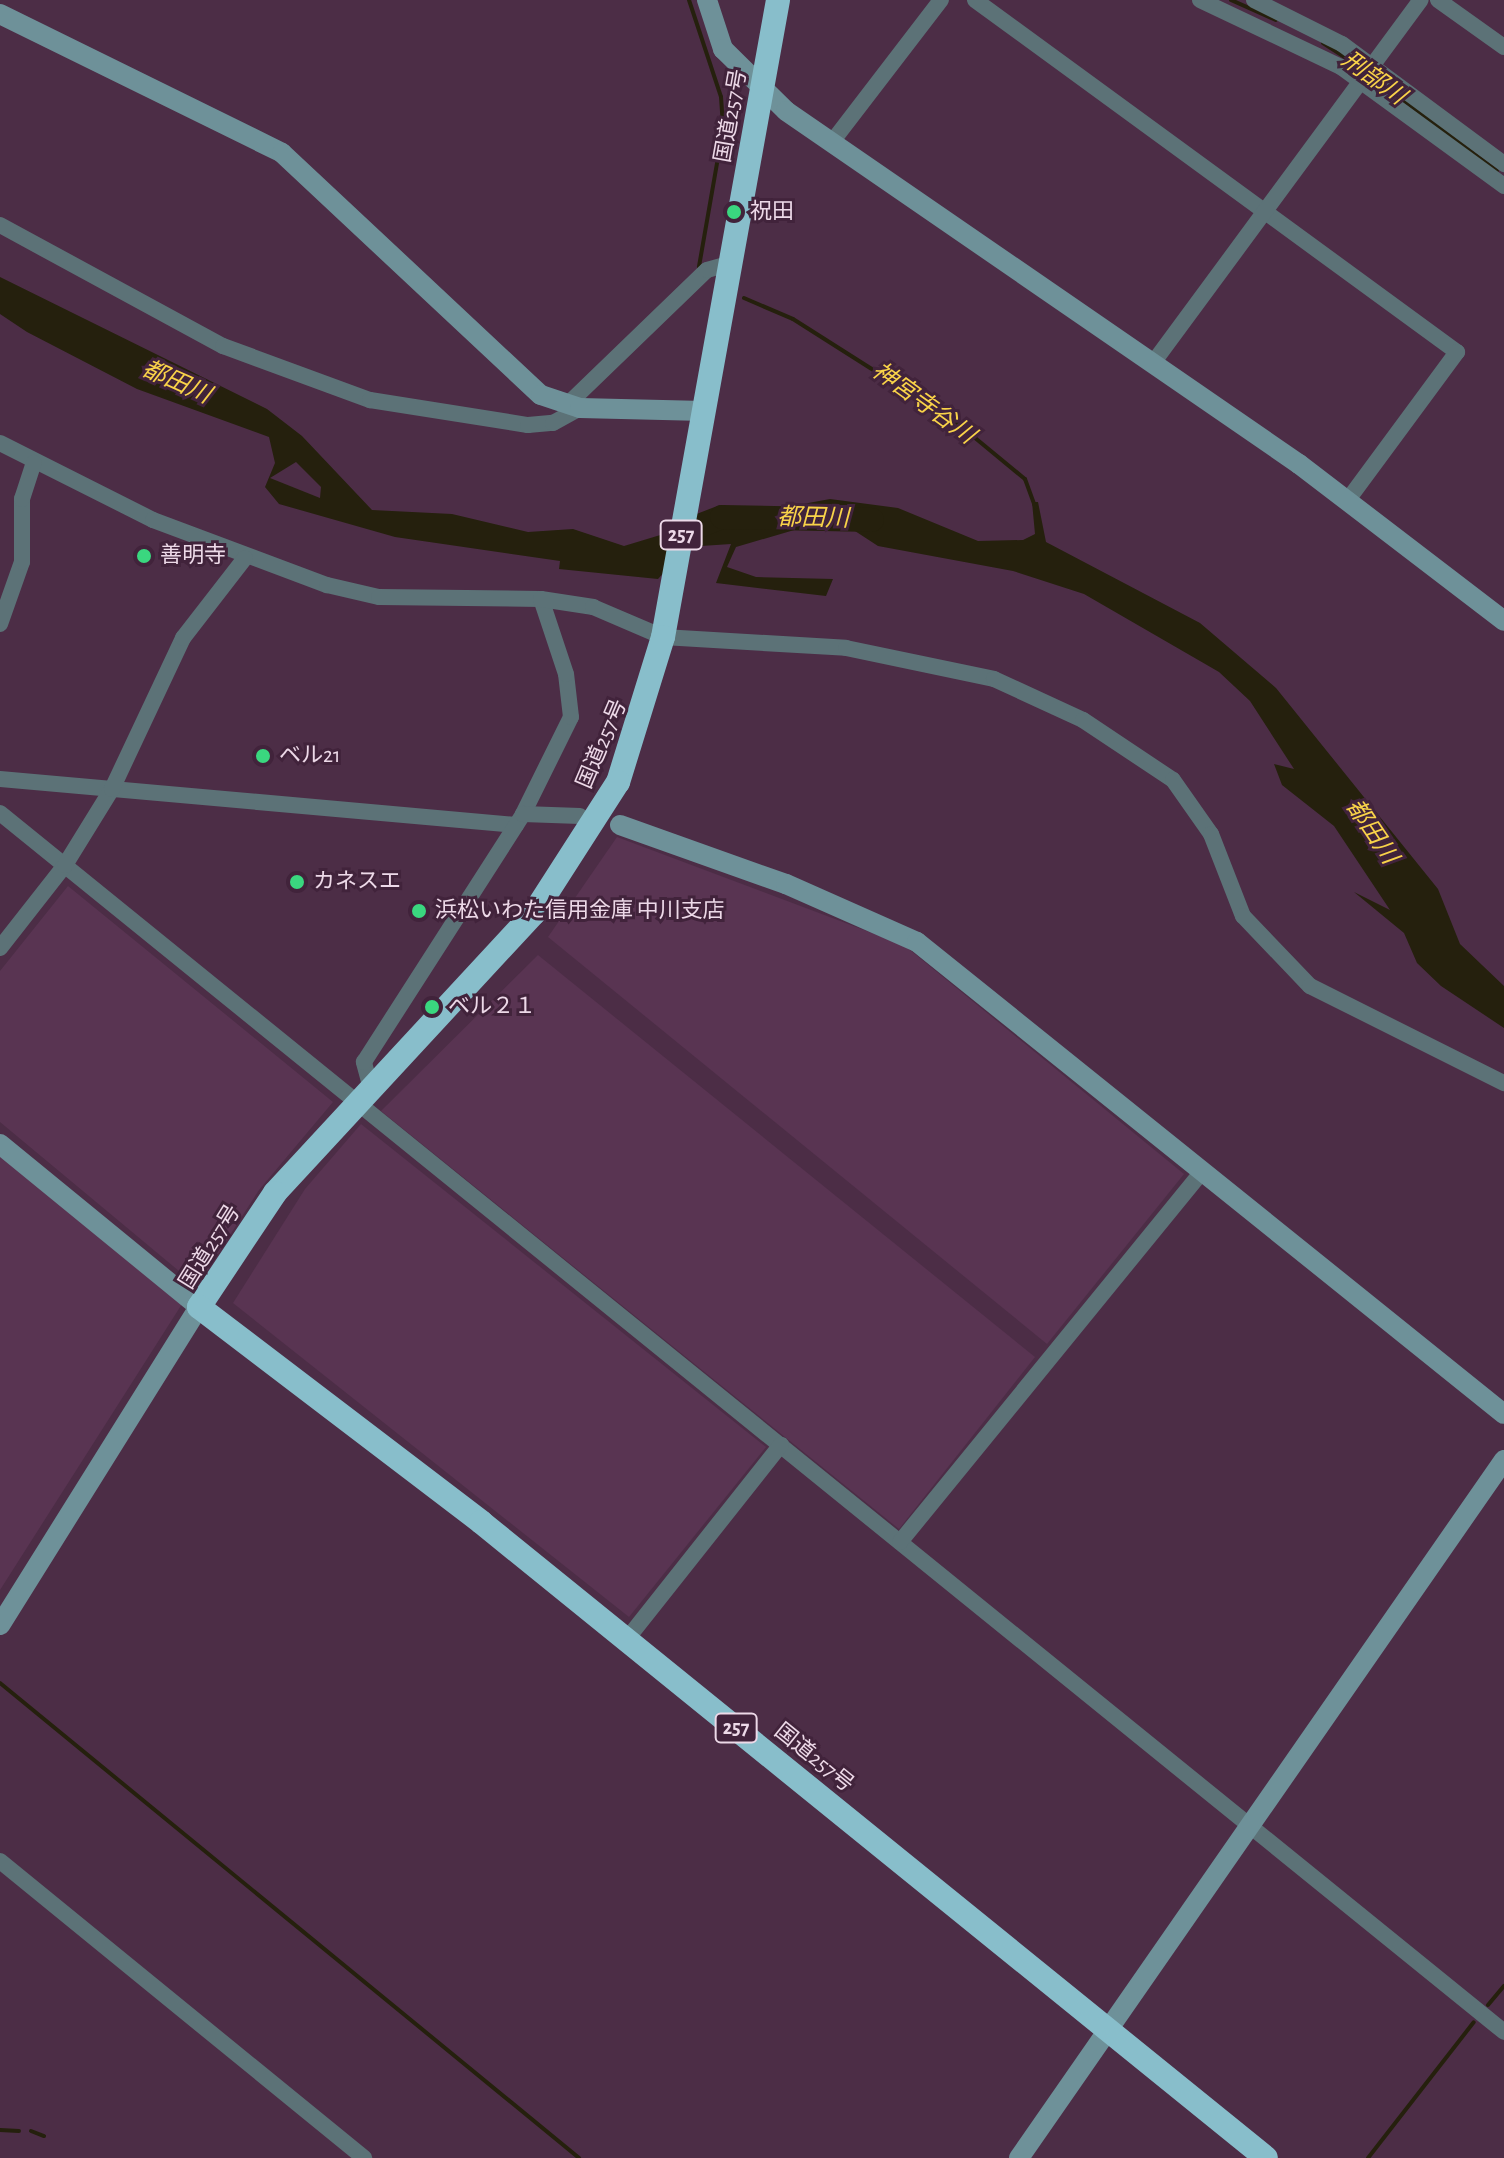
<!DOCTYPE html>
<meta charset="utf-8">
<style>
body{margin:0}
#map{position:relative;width:1504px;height:2158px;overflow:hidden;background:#4c2d46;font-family:"Alegreya Sans","Noto Sans JP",sans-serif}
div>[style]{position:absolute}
.built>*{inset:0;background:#593452}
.water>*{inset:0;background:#25200d}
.stream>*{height:4px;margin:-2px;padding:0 2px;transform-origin:2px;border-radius:2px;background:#25200d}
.river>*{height:24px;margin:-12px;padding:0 12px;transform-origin:12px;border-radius:12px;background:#25200d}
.street>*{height:16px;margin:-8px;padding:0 8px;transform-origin:8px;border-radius:8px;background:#5c7277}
.secondary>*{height:20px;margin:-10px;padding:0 10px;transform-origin:10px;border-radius:10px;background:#6e9199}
.highway>*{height:24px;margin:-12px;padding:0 12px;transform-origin:12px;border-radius:12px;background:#88becb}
.dots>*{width:22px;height:22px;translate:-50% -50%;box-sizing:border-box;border:4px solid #41233b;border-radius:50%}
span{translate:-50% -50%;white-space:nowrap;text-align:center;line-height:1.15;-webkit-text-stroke:6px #41233b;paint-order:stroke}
.shield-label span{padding:2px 6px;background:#41233b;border:2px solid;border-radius:6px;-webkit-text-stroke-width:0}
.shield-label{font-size:20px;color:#edd9e8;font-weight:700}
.street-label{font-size:22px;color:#edd9e8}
.poi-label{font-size:22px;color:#edd9e8}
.left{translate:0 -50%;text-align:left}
.water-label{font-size:24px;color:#f9d349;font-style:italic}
</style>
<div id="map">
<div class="built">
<i style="clip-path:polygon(617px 837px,904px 945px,1184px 1174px,1047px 1344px,548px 937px)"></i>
<i style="clip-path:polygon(68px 886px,333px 1102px,259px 1190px,197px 1286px,0 1122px,0 971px)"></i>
<i style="clip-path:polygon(538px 955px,1035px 1357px,899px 1529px,381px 1111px)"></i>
<i style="clip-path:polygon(361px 1124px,766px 1447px,629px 1617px,233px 1303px,305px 1189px)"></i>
<i style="clip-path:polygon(0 1156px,182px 1304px,0 1590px)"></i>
</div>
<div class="water">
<i style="clip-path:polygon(evenodd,0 277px,267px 409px,302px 436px,372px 510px,452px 514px,528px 532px,573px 529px,624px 546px,700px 523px,830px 499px,898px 508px,978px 541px,1023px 540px,1035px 534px,1032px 502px,1038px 502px,1046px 542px,1200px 623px,1276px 688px,1438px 889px,1460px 944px,1504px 986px,1504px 1028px,1441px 986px,1417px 963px,1404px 933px,1354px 892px,1390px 910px,1334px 826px,1282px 785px,1274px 764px,1294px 769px,1250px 701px,1219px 672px,1084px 594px,1013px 571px,878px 546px,835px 518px,736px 547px,727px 567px,756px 577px,833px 579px,826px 596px,716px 583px,731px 544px,686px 547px,658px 579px,559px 569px,560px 561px,395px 537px,279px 504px,265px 487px,275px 463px,269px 437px,137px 389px,27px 332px,0 314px,0 277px,296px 462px,321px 487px,320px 498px,270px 478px,296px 462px)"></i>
</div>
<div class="stream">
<i style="left:689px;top:0;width:102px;rotate:71.7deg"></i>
<i style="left:721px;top:97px;width:32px;rotate:86deg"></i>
<i style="left:723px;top:129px;width:140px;rotate:99.9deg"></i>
<i style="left:1231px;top:0;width:49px;rotate:24deg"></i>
<i style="left:1323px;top:43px;width:48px;rotate:33deg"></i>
<i style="left:1370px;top:75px;width:159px;rotate:37.1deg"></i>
<i style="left:744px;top:298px;width:53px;rotate:23.2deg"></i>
<i style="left:793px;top:319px;width:194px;rotate:32.4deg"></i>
<i style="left:957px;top:423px;width:88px;rotate:39.5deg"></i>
<i style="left:1025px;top:479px;width:30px;rotate:70deg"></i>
<i style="left:0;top:1683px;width:749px;rotate:39.36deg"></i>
<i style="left:1488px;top:2005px;width:25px;rotate:-50deg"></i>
<i style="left:0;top:2130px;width:19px;rotate:3deg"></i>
<i style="left:31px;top:2131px;width:14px;rotate:21deg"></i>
<i style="left:1368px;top:2158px;width:172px;rotate:-52.1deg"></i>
</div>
<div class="river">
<i style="left:676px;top:535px;width:49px;rotate:-21.4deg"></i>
<i style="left:722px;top:517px;width:150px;rotate:1.1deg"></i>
</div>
<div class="street">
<i style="left:975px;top:0;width:597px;rotate:36.14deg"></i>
<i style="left:1457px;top:352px;width:184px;rotate:126.4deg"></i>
<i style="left:1200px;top:0;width:156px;rotate:25.4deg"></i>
<i style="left:1341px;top:67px;width:202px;rotate:36.1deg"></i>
<i style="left:1254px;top:0;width:98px;rotate:26.6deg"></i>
<i style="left:1342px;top:44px;width:202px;rotate:36.5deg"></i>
<i style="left:1438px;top:0;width:81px;rotate:35.5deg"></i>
<i style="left:832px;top:142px;width:179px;rotate:-52.5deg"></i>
<i style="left:0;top:225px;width:254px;rotate:28.5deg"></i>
<i style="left:223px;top:346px;width:157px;rotate:20.2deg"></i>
<i style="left:370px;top:400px;width:160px;rotate:9deg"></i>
<i style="left:528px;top:425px;width:25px;rotate:-5deg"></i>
<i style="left:553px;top:423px;width:31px;rotate:-29deg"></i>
<i style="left:1153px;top:363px;width:451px;rotate:-53.6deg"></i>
<i style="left:567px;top:405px;width:194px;rotate:-44deg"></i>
<i style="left:707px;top:270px;width:25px;rotate:-16deg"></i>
<i style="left:0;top:443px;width:171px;rotate:26.7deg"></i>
<i style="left:153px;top:520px;width:186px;rotate:20.5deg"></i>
<i style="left:327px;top:585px;width:53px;rotate:13deg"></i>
<i style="left:379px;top:597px;width:162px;rotate:0.7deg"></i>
<i style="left:0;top:624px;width:66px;rotate:-70.5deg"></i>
<i style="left:22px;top:562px;width:63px;rotate:-90deg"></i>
<i style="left:22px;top:499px;width:38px;rotate:-72deg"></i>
<i style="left:0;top:779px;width:518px;rotate:5.09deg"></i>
<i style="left:0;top:813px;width:1936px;rotate:39.02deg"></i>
<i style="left:523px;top:814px;width:108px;rotate:-63.7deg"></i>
<i style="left:571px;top:717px;width:43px;rotate:-96.6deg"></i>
<i style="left:566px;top:674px;width:79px;rotate:-108.4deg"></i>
<i style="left:541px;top:599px;width:53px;rotate:8.7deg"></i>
<i style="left:593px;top:607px;width:76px;rotate:23.2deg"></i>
<i style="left:663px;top:637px;width:183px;rotate:3.4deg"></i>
<i style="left:846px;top:648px;width:151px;rotate:11.8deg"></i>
<i style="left:994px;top:679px;width:98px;rotate:24.7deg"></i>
<i style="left:1083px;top:720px;width:108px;rotate:33.7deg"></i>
<i style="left:1173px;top:780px;width:66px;rotate:54.9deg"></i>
<i style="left:1211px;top:834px;width:88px;rotate:68.7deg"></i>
<i style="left:1243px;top:916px;width:97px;rotate:46.3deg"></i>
<i style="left:1310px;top:986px;width:217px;rotate:26.6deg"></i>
<i style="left:0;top:948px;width:105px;rotate:-51.9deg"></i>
<i style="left:65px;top:865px;width:89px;rotate:-58.3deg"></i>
<i style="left:112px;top:789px;width:167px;rotate:-64.8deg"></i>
<i style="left:183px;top:638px;width:101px;rotate:-52.2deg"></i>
<i style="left:370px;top:1085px;width:24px;rotate:-105deg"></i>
<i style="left:364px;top:1062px;width:295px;rotate:-57.3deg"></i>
<i style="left:523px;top:814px;width:57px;rotate:2deg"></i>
<i style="left:900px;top:1542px;width:476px;rotate:-50.8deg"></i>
<i style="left:627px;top:1639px;width:248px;rotate:-51.6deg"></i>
<i style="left:0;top:1861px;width:470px;rotate:39.2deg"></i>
</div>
<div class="secondary">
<i style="left:707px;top:0;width:52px;rotate:71.9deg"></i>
<i style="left:723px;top:49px;width:88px;rotate:44.5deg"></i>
<i style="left:786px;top:111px;width:623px;rotate:34.53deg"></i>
<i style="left:1299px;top:464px;width:258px;rotate:37.4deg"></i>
<i style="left:0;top:14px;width:314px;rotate:26.2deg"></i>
<i style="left:282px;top:153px;width:354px;rotate:43.1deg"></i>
<i style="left:541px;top:395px;width:41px;rotate:18.4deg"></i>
<i style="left:580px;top:408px;width:124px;rotate:1.4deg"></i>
<i style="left:620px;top:825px;width:176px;rotate:19.6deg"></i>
<i style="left:786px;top:884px;width:143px;rotate:23.9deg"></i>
<i style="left:917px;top:942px;width:753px;rotate:38.8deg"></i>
<i style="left:0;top:1144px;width:257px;rotate:39.3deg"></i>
<i style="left:199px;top:1307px;width:375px;rotate:122deg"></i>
<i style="left:1019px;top:2158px;width:850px;rotate:-55.21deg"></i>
</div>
<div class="highway">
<i style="left:778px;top:0;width:647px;rotate:100.23deg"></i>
<i style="left:663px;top:637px;width:152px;rotate:107.2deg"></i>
<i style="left:618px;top:782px;width:156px;rotate:122.7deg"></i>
<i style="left:534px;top:913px;width:381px;rotate:132.8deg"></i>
<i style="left:275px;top:1193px;width:137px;rotate:123.7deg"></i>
<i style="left:199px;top:1307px;width:355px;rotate:37.3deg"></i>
<i style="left:481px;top:1522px;width:1010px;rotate:39.01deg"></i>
</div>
<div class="dots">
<i style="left:734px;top:212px;background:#3ad77f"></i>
<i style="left:144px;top:556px;background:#3ad77f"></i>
<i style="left:263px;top:756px;background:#3ad77f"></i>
<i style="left:297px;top:882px;background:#3ad77f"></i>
<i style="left:419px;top:911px;background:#3ad77f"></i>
<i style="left:432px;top:1007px;background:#3ad77f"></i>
</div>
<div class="shield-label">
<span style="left:681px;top:535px">257</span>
<span style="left:736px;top:1728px">257</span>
</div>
<div class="street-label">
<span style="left:731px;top:116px;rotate:-80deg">国道257号</span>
<span style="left:602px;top:744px;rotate:-67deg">国道257号</span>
<span style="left:210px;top:1247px;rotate:-58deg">国道257号</span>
<span style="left:814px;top:1758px;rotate:39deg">国道257号</span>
</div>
<div class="poi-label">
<span class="left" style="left:750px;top:212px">祝田</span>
<span class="left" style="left:160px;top:556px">善明寺</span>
<span class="left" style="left:279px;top:756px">ベル21</span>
<span class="left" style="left:313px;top:882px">カネスエ</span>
<span class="left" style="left:435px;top:911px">浜松いわた信用金庫 中川支店</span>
<span class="left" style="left:448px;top:1007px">ベル２１</span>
</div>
<div class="water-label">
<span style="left:1373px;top:79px;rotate:36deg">刑部川</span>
<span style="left:176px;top:383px;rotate:24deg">都田川</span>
<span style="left:923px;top:404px;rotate:36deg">神宮寺谷川</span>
<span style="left:813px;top:519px;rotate:1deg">都田川</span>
<span style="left:1371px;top:832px;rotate:56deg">都田川</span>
</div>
</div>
